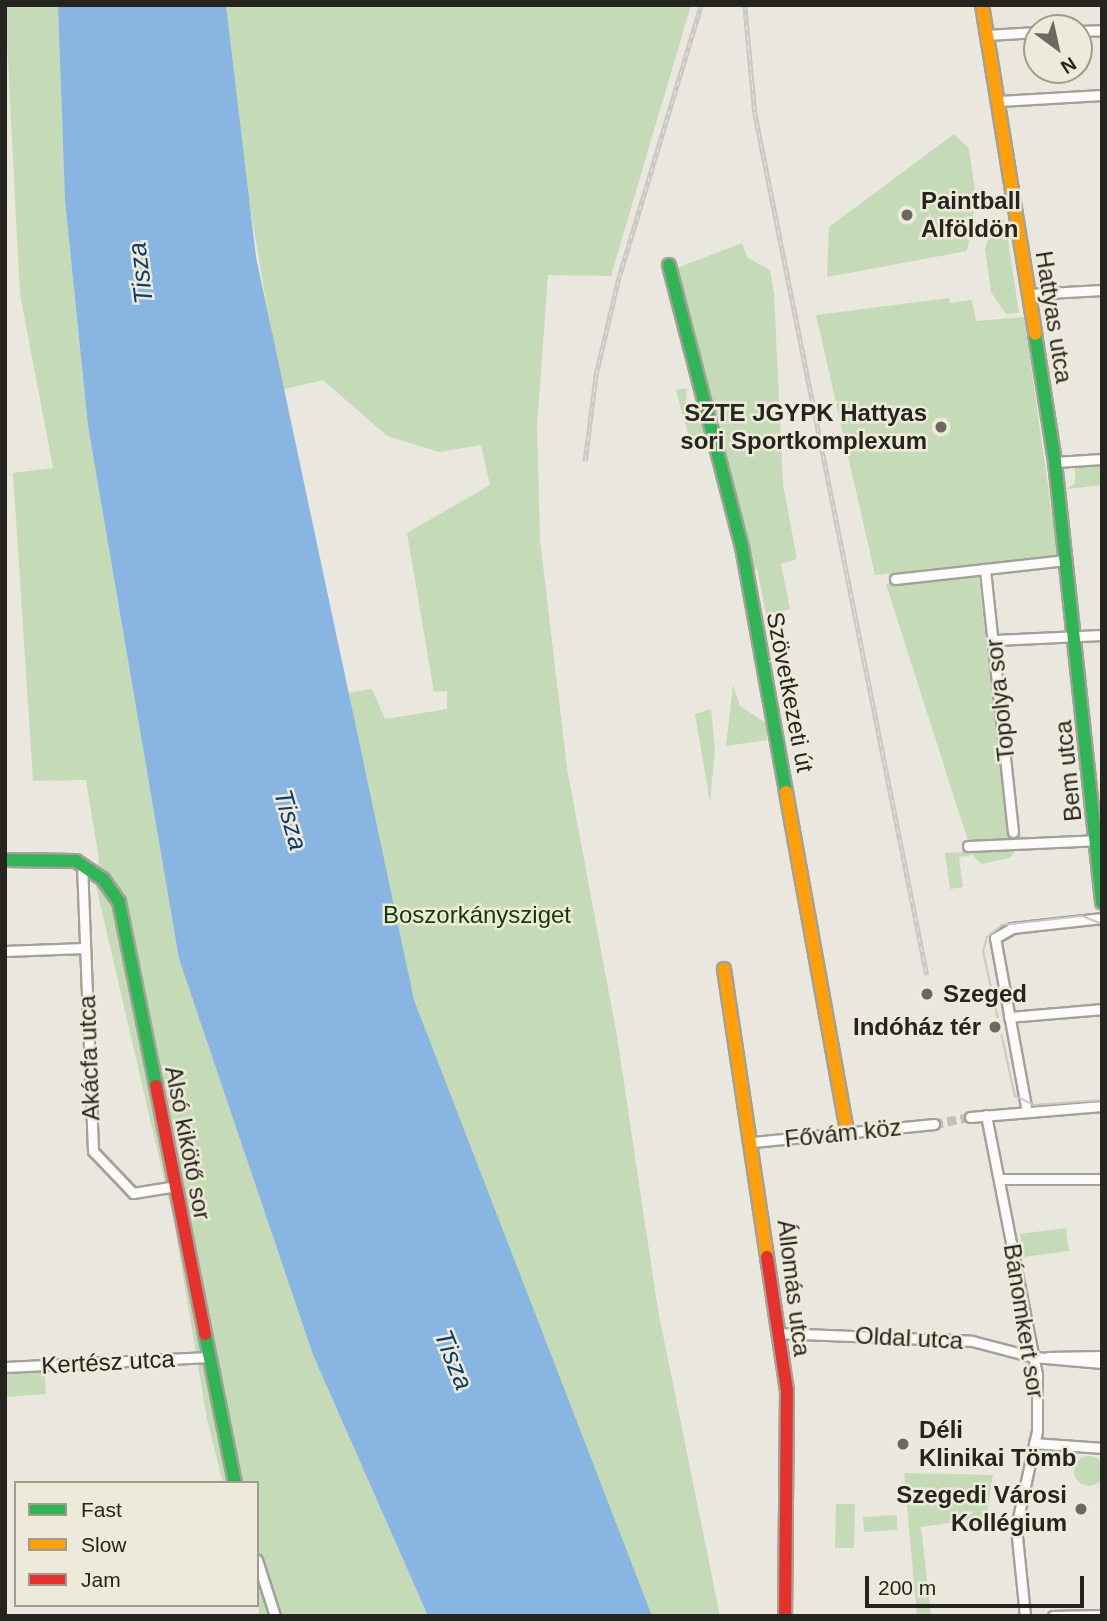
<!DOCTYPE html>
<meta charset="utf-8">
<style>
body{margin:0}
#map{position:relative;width:1107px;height:1621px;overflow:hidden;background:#eae7de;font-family:Arial,sans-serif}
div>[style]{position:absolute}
.green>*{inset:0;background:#c5dbb7}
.round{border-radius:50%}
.water>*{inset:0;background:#88b5e2}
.street-tunnel>*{height:9px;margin-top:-4.5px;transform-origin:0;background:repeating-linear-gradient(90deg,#c3c0b8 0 9px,transparent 0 13.5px)}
.roads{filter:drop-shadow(2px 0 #a2a19a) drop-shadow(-2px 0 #a2a19a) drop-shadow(0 2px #a2a19a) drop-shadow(0 -2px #a2a19a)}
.street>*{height:9px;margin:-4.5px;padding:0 4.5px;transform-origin:4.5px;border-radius:4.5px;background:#fcfbfa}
.fast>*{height:12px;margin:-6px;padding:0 6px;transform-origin:6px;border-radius:6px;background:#30b455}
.slow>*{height:12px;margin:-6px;padding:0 6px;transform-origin:6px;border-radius:6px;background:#ff9f0a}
.jam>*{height:12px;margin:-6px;padding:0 6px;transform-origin:6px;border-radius:6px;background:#e5322d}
.tram>*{height:2px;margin:-1px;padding:0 1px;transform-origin:1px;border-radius:1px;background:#c9c8c6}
.rail>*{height:4.5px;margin-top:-2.25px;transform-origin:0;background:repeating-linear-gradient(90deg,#eeeada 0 5px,#c9c8c6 0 10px);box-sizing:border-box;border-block:2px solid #c9c8c6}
.dots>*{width:19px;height:19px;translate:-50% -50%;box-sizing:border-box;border:4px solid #eeeada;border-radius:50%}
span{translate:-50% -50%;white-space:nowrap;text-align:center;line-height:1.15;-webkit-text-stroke:5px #eeeada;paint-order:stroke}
.poi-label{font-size:24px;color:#25241e;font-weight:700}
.left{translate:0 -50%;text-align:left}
.right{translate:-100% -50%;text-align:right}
.street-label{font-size:24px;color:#25241e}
.park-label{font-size:24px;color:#143902}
.water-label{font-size:26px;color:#0c3c68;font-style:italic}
.frame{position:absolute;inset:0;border:7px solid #25241e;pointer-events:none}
.legend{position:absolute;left:14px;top:1481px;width:245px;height:126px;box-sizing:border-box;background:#eeeada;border:2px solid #9e9b8f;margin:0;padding:9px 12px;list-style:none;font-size:21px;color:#25241e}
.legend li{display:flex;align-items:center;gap:14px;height:35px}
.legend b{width:35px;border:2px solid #9e9b8f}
.north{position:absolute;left:1023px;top:14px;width:70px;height:70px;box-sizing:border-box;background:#eeeada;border:2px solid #9e9b8f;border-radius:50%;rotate:147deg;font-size:19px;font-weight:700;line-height:28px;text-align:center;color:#25241e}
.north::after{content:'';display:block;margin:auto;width:24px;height:32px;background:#6a6861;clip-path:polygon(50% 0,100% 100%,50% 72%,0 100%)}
.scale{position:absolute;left:865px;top:1576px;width:219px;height:32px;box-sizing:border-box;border:4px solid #25241e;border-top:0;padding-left:9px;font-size:21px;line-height:24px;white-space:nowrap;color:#25241e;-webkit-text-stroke:5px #eeeada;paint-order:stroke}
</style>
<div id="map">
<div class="green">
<i style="clip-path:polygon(5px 5px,58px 5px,65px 201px,88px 426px,179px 959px,313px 1355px,428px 1616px,259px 1616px,257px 1483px,223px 1483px,207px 1419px,174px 1222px,96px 886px,99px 859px,86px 780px,33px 781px,13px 473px,53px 468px,20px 294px)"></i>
<i style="clip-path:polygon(226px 5px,691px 5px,611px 276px,548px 275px,537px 427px,540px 540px,567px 768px,617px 1036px,658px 1310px,720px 1616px,652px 1616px,642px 1597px,414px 1000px,398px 938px,348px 693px,372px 689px,385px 719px,447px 709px,447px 691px,434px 692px,407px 533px,490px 485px,481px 445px,439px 452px,387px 436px,323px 380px,281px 390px,243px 165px)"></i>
<i style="clip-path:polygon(954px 134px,969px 148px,976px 198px,967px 251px,827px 277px,829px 227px)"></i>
<i style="clip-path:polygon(994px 219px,1005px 220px,1019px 313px,1006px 314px,991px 292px,985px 249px)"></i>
<i style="clip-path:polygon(742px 243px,748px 258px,770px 270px,774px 293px,783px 485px,797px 559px,781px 564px,790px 609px,766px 614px,757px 569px,749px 570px,676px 277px,677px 268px)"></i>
<i style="clip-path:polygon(949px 298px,950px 303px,972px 300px,976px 321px,1024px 317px,1058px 556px,875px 575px,816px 315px)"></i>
<i style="clip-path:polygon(687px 388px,685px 412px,699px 412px,704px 434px,690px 441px,676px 390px)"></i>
<i style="clip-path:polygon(1102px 465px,1102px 485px,1067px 489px,1075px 483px,1075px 466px)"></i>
<i style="clip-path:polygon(978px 572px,1009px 839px,968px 841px,886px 584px)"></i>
<i style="clip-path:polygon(733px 685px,740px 706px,766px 723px,767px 740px,726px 746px)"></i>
<i style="clip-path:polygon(711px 709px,715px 749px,710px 803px,695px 714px)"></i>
<i style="clip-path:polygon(1016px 850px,1010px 858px,981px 864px,973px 855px,959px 857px,963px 887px,950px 889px,945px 853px)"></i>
<i style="clip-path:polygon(1066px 1228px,1069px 1251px,1023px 1257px,1020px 1234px)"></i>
<i style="clip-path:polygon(44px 1359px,46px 1394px,5px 1397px,5px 1363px)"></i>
<i class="round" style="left:1074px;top:1456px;width:30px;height:30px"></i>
<i style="clip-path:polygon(904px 1473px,993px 1475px,986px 1518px,921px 1527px,931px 1616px,917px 1616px)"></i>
<i style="clip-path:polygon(836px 1504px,855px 1504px,854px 1548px,835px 1548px)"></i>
<i style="clip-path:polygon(897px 1515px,897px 1530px,864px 1532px,863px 1517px)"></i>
</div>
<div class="water">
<i style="clip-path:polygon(58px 5px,226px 5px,256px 257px,414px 1000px,652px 1616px,428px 1616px,313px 1355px,179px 959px,88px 426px,65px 201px)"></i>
</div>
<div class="street-tunnel">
<i style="left:934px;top:1124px;width:37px;rotate:-11deg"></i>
</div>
<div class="roads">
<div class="street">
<i style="left:1079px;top:31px;width:23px;rotate:-2deg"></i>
<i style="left:987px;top:35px;width:50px;rotate:-3.4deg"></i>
<i style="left:999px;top:101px;width:103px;rotate:-3.3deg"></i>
<i style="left:1029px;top:294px;width:73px;rotate:-3.1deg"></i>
<i style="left:1055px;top:462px;width:47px;rotate:-3.7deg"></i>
<i style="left:895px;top:579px;width:91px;rotate:-6.3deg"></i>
<i style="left:994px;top:640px;width:108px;rotate:-2.7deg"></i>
<i style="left:1013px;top:832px;width:264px;rotate:-96.1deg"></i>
<i style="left:985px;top:569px;width:81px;rotate:-6.4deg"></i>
<i style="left:968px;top:846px;width:134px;rotate:-2.6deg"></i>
<i style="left:82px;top:864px;width:287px;rotate:87.8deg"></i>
<i style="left:93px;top:1151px;width:58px;rotate:46.4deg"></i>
<i style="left:133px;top:1193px;width:44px;rotate:-9.2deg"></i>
<i style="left:5px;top:951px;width:79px;rotate:-2.2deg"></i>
<i style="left:1009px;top:1017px;width:93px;rotate:-4.9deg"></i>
<i style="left:1027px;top:1112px;width:177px;rotate:-100.4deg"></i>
<i style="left:995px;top:938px;width:20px;rotate:-30deg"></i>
<i style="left:1012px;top:928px;width:91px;rotate:-6.3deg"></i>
<i style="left:986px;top:1115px;width:264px;rotate:78.9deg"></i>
<i style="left:1037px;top:1374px;width:57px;rotate:90deg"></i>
<i style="left:1037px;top:1431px;width:98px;rotate:102.3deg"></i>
<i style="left:1016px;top:1527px;width:89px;rotate:84.2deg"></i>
<i style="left:970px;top:1117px;width:132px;rotate:-4.8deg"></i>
<i style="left:753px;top:1142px;width:182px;rotate:-5.7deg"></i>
<i style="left:1000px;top:1179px;width:102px"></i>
<i style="left:777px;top:1333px;width:195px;rotate:2.3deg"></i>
<i style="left:972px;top:1341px;width:64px;rotate:14.5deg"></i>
<i style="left:1034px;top:1357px;width:68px;rotate:5deg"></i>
<i style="left:1048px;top:1357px;width:54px;rotate:-1.1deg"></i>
<i style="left:5px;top:1367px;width:205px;rotate:-2.8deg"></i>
<i style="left:1034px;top:1443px;width:68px;rotate:4.2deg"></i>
<i style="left:257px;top:1560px;width:59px;rotate:72.2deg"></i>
<i style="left:1053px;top:1616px;width:49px;rotate:-1.2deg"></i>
</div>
<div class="fast">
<i style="left:669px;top:265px;width:291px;rotate:75.5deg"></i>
<i style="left:742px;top:547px;width:249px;rotate:79.8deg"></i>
<i style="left:1035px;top:334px;width:130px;rotate:81.1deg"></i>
<i style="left:1055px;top:462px;width:443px;rotate:83.9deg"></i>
<i style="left:5px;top:860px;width:71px;rotate:0.8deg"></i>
<i style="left:76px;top:861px;width:32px;rotate:34deg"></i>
<i style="left:103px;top:879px;width:28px;rotate:55deg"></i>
<i style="left:119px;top:902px;width:188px;rotate:78.6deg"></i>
<i style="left:205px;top:1334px;width:152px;rotate:78.6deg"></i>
</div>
<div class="slow">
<i style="left:982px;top:5px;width:333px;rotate:80.8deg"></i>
<i style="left:786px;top:792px;width:345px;rotate:79.8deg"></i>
<i style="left:724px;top:969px;width:291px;rotate:81.5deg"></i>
</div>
<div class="jam">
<i style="left:156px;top:1086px;width:253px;rotate:78.8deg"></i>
<i style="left:767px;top:1257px;width:135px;rotate:81.5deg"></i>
<i style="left:787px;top:1391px;width:225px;rotate:90.5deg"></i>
</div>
</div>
<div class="tram">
<i style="left:1102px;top:924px;width:22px;rotate:-158deg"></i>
<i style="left:1082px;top:916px;width:81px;rotate:173.6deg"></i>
<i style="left:1002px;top:925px;width:19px;rotate:141deg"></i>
<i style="left:987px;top:937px;width:15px;rotate:106deg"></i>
<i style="left:983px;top:951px;width:148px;rotate:77.6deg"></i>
<i style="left:1015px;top:1096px;width:21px;rotate:25deg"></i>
<i style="left:1034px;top:1105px;width:68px;rotate:-4.2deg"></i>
</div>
<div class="rail">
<i style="left:745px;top:5px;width:108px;rotate:84.7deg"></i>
<i style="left:755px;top:113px;width:879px;rotate:78.72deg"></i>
<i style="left:585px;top:461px;width:88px;rotate:-82.8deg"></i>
<i style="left:596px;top:374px;width:100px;rotate:-76.7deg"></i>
<i style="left:619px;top:277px;width:284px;rotate:-73.2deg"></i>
</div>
<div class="dots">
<i style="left:907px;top:215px;background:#6a6861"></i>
<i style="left:941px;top:427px;background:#6a6861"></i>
<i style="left:927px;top:994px;background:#6a6861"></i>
<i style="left:995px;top:1027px;background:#6a6861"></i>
<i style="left:903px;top:1444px;background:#6a6861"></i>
<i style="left:1081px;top:1509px;background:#6a6861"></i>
</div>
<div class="poi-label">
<span class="left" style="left:921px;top:215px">Paintball<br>Alföldön</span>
<span class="right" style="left:927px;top:427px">SZTE JGYPK Hattyas<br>sori Sportkomplexum</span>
<span class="left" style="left:943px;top:994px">Szeged</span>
<span class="right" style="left:981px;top:1027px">Indóház tér</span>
<span class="left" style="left:919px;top:1444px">Déli<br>Klinikai Tömb</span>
<span class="right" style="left:1067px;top:1509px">Szegedi Városi<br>Kollégium</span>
</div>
<div class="street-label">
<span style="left:1054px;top:317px;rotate:81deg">Hattyas utca</span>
<span style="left:790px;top:692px;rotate:79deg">Szövetkezeti út</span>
<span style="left:1000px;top:700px;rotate:-96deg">Topolya sor</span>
<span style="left:1068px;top:771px;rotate:-96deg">Bem utca</span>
<span style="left:89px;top:1058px;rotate:-92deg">Akácfa utca</span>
<span style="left:843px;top:1133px;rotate:-6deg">Fővám köz</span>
<span style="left:188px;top:1143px;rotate:79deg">Alsó kikötő sor</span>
<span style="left:794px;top:1288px;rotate:83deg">Állomás utca</span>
<span style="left:1024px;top:1321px;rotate:81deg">Bánomkert sor</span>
<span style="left:909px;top:1338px;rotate:3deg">Oldal utca</span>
<span style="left:108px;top:1362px;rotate:-3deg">Kertész utca</span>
</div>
<div class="park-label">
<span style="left:477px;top:915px">Boszorkánysziget</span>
</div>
<div class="water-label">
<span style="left:141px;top:273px;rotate:-97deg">Tisza</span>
<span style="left:290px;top:820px;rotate:74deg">Tisza</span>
<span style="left:453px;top:1360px;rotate:68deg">Tisza</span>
</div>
<div class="frame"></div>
<ul class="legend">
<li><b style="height:9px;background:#30b455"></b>Fast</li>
<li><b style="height:9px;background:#ff9f0a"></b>Slow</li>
<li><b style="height:9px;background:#e5322d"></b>Jam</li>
</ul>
<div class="north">N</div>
<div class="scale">200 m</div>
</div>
